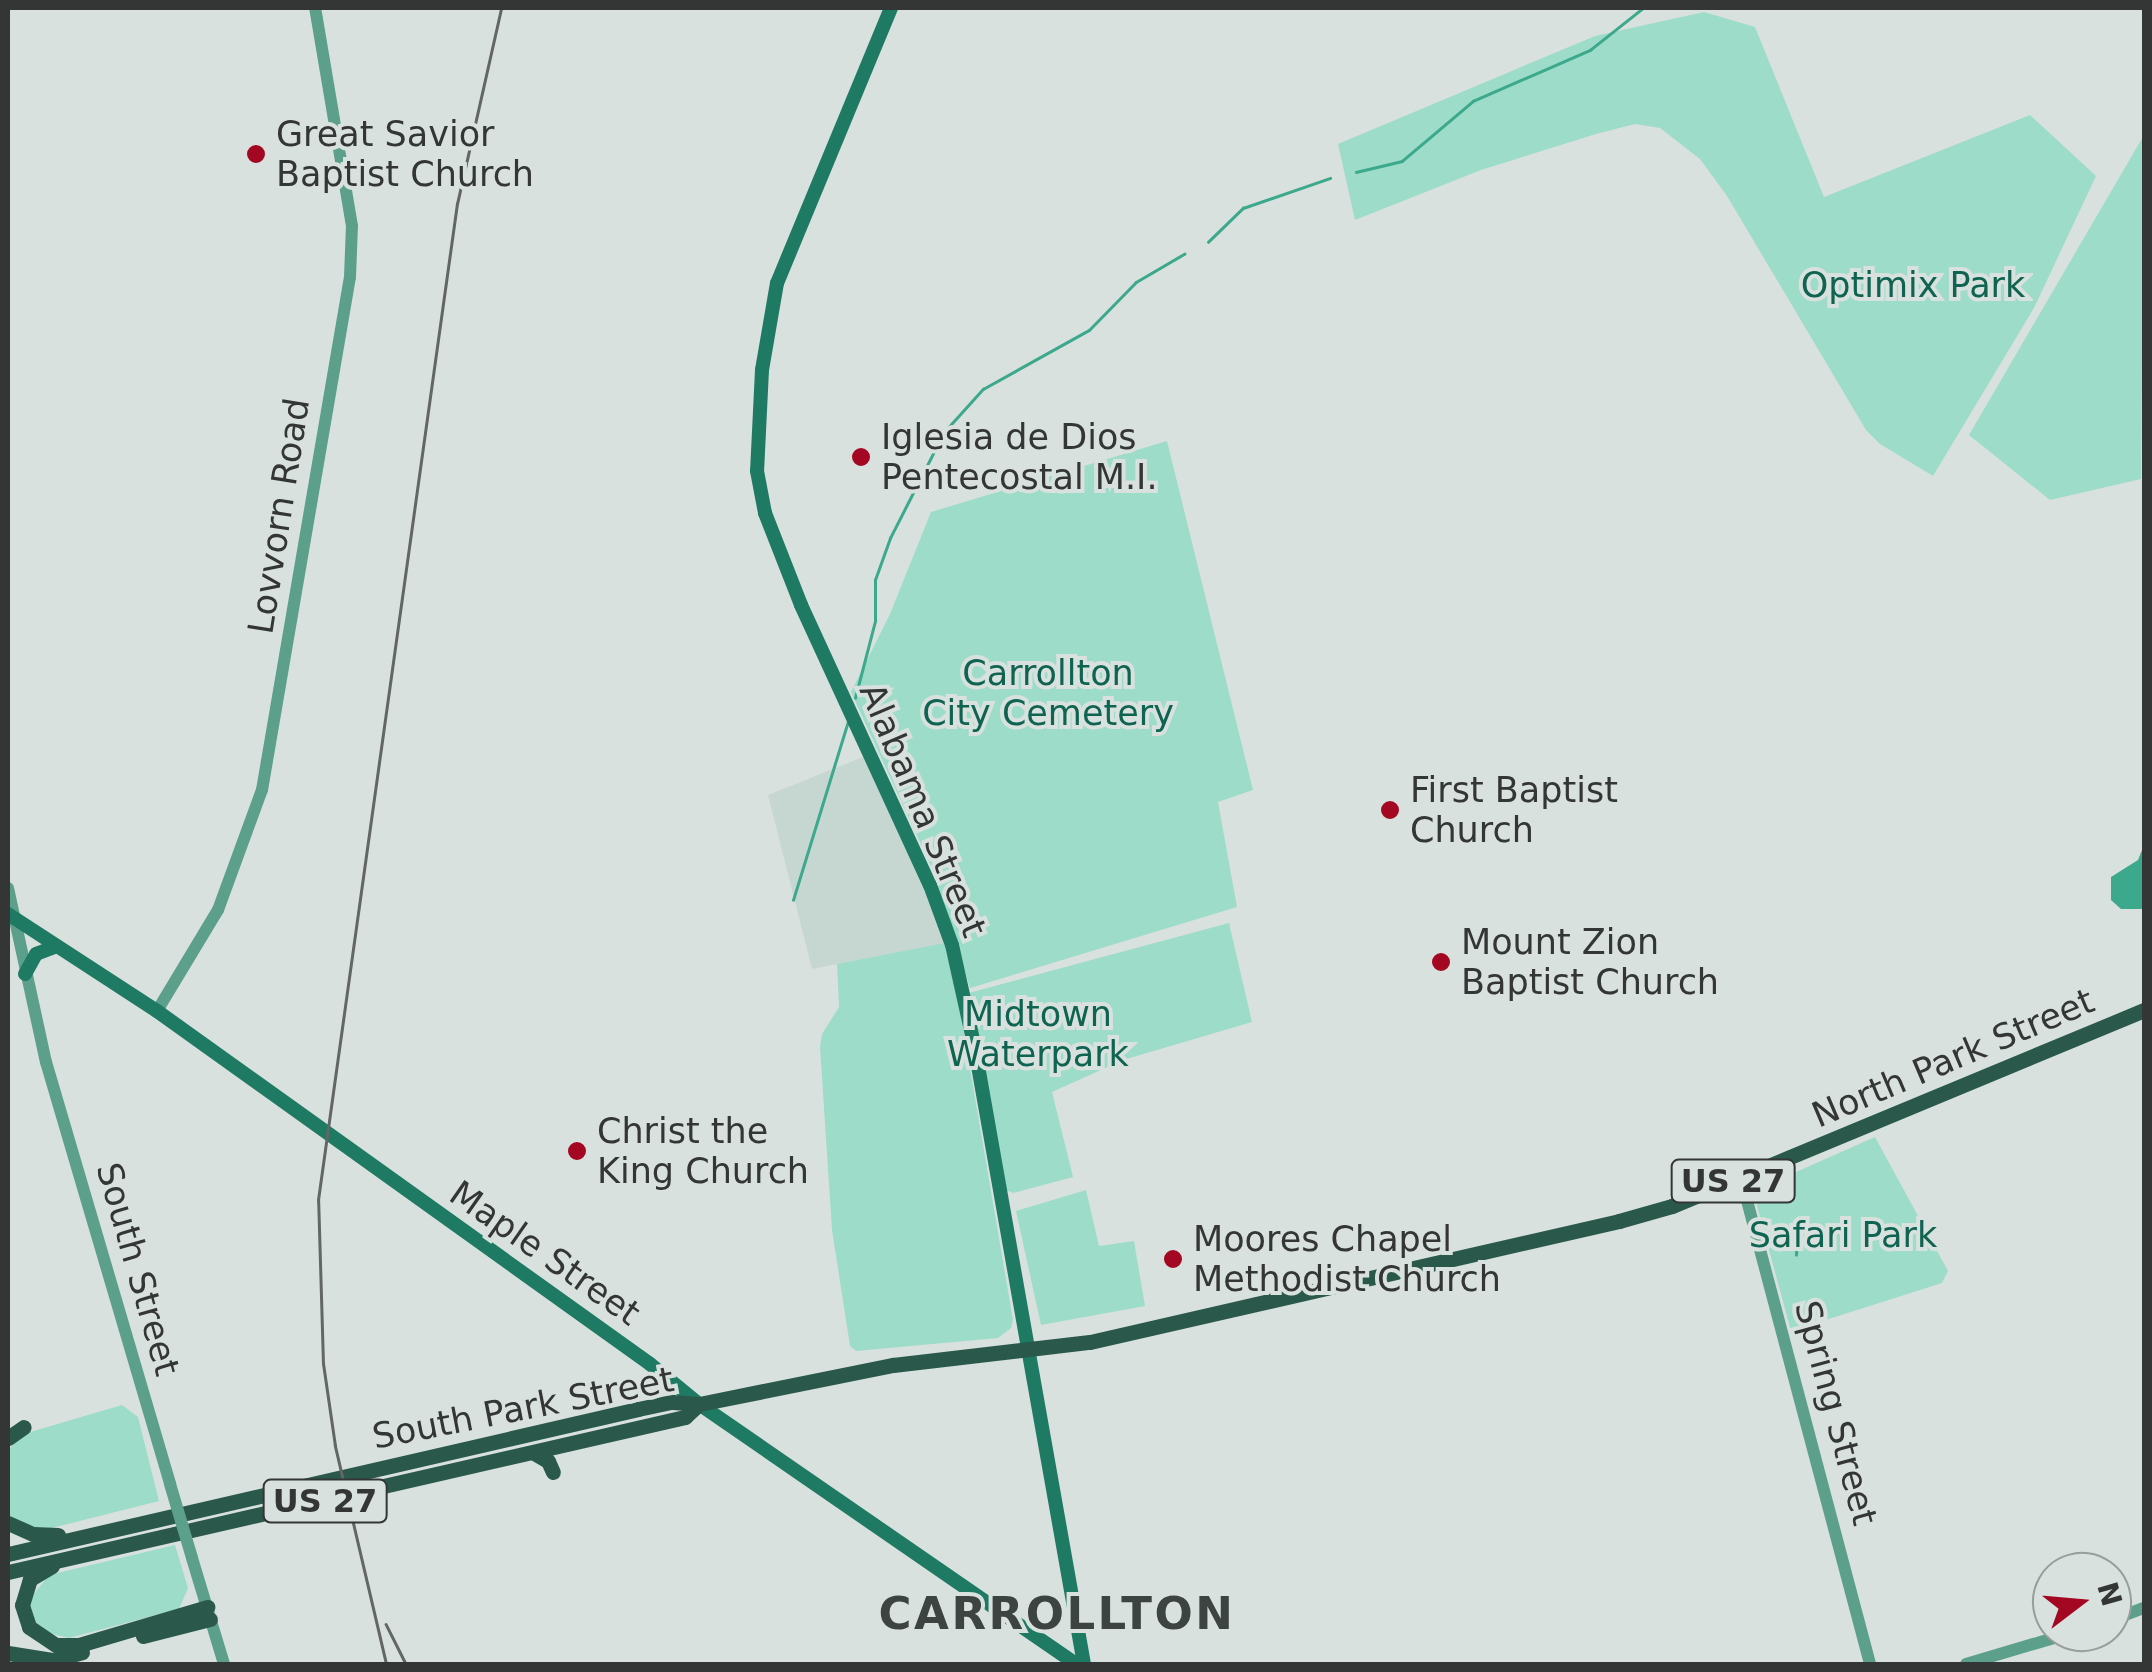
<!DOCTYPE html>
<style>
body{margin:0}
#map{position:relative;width:2152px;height:1672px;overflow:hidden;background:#d9e1de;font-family:"DejaVu Sans",sans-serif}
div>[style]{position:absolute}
.built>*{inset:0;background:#c6d7d1}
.green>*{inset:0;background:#9ddcc8}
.water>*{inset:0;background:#3ca88c}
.stream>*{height:2.5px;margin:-1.25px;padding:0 1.25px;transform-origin:1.25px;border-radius:1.25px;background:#3ca88c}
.tertiary>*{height:12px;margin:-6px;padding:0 6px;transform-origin:6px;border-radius:6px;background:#5c9f8b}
.secondary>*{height:14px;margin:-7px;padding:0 7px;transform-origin:7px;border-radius:7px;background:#1f7a64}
.primary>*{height:15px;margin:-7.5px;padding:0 7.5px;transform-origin:7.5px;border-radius:7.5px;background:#2a594c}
.rail>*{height:2.5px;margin:-1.25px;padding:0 1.25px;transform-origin:1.25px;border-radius:1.25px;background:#626665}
.tertiary-bridge>*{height:12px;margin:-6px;padding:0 6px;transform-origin:6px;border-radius:6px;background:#5c9f8b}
.dots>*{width:28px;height:28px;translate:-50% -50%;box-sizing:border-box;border:5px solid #d9e1de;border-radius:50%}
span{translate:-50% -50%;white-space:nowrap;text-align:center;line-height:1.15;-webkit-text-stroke:8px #d9e1de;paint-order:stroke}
.shield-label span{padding:2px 8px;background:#d9e1de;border:2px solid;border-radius:8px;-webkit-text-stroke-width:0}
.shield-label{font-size:32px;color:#333635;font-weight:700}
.poi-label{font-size:35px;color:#333635}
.left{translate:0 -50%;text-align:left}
.park-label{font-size:35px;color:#0f6451}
.street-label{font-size:35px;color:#333635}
.district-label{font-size:45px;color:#3c4341;font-weight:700;letter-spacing:2.5px}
.frame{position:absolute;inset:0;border:10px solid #333635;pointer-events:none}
.north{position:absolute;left:2032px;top:1552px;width:100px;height:100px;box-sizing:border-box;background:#d9e1de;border:2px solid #979d9a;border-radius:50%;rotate:74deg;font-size:28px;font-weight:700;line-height:40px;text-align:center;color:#333635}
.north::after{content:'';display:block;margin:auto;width:35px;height:45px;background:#a40722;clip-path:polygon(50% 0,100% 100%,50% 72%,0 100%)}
</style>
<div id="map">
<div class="built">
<i style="clip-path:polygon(863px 757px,922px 883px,944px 943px,812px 969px,768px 795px)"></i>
</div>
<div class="green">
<i style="clip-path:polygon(1704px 12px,1755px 27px,1824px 197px,2030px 115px,2096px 176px,2034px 308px,1933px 476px,1880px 444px,1866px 430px,1727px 196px,1700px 159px,1660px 128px,1635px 124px,1596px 134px,1481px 170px,1355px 220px,1338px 144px,1595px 36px)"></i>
<i style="clip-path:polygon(2144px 135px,2141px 479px,2050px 500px,1969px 435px)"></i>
<i style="clip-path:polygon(1167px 441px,1253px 790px,1218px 802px,1237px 907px,970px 988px,935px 875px,851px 692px,890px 614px,931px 512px)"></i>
<i style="clip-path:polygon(1229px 923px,1252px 1022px,1123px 1060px,1052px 1092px,1073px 1177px,1013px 1193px,1004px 1189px,965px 994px)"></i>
<i style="clip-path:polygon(944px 943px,957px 992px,1013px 1320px,1011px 1328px,998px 1338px,856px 1351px,850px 1346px,832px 1230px,820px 1047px,822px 1034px,839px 1007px,837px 964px)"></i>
<i style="clip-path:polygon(1875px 1137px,1948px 1271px,1942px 1283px,1791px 1331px,1753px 1191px)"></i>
<i style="clip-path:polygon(1086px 1190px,1099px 1246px,1134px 1241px,1145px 1306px,1041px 1325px,1016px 1211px)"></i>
<i style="clip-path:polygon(122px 1405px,138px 1417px,159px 1501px,48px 1529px,27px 1528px,8px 1518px,8px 1451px,20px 1435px)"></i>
<i style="clip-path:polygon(175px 1545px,188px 1588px,179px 1609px,69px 1638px,44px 1632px,35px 1621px,29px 1600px,49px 1575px)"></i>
</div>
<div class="water">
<i style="clip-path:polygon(2144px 845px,2144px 909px,2121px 909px,2111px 900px,2111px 877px,2138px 860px)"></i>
</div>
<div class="stream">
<i style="left:1356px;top:172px;width:47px;rotate:-13.4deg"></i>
<i style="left:1402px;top:161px;width:93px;rotate:-40.2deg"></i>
<i style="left:1473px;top:101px;width:128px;rotate:-23.6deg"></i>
<i style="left:1590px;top:50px;width:68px;rotate:-38.4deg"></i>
<i style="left:1208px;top:242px;width:49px;rotate:-44.2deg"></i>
<i style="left:1243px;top:208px;width:92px;rotate:-19deg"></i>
<i style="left:855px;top:698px;width:80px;rotate:-75.4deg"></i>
<i style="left:875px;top:621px;width:41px;rotate:-90deg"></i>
<i style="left:875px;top:580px;width:45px;rotate:-70.3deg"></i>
<i style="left:890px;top:538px;width:119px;rotate:-63deg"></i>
<i style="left:944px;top:432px;width:58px;rotate:-47.8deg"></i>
<i style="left:983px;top:389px;width:121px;rotate:-29.1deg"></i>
<i style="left:1089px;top:330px;width:67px;rotate:-45.6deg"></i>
<i style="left:1136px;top:282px;width:56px;rotate:-30.3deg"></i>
<i style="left:793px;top:900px;width:187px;rotate:-72.9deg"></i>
<i style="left:1796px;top:1255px;width:35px;rotate:-88deg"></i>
</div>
<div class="tertiary">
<i style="left:8px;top:888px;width:178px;rotate:77.7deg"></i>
<i style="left:46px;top:1062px;width:440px;rotate:73.6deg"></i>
<i style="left:157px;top:1011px;width:118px;rotate:-58.9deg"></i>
<i style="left:218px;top:910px;width:128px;rotate:-69.9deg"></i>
<i style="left:262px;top:790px;width:520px;rotate:-80.27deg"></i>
<i style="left:350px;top:277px;width:51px;rotate:-87.8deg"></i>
<i style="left:352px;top:226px;width:221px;rotate:-99.6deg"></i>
<i style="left:1741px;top:1178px;width:503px;rotate:75.13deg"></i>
<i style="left:192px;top:1558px;width:111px;rotate:73.2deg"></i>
<i style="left:2112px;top:1620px;width:34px;rotate:-21deg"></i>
<i style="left:1966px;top:1664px;width:113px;rotate:-16.5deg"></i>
</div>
<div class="secondary">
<i style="left:891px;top:8px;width:298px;rotate:112.5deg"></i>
<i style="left:777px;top:283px;width:88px;rotate:99.8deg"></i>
<i style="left:762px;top:370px;width:101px;rotate:92.8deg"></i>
<i style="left:757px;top:471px;width:43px;rotate:79.2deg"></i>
<i style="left:765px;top:513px;width:99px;rotate:68.6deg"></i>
<i style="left:801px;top:605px;width:308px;rotate:65.3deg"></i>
<i style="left:930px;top:885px;width:64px;rotate:69.9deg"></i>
<i style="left:952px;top:945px;width:107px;rotate:77.5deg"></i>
<i style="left:975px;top:1049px;width:625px;rotate:79.95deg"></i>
<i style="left:8px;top:914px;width:178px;rotate:33.1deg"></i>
<i style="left:157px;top:1011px;width:606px;rotate:35.6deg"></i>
<i style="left:650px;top:1364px;width:63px;rotate:39.2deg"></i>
<i style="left:699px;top:1404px;width:458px;rotate:34.6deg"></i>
<i style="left:25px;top:974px;width:23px;rotate:-61deg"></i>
<i style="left:36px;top:954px;width:22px;rotate:-21deg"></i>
</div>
<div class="primary">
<i style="left:8px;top:1438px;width:19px;rotate:-35deg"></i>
<i style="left:534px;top:1453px;width:16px;rotate:30deg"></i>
<i style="left:548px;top:1461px;width:12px;rotate:66deg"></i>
<i style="left:8px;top:1523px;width:27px;rotate:24deg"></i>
<i style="left:33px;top:1534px;width:25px;rotate:2deg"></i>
<i style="left:8px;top:1554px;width:646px;rotate:-12.96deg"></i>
<i style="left:638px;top:1409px;width:35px;rotate:-12deg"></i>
<i style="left:672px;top:1402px;width:27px;rotate:4deg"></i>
<i style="left:699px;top:1404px;width:198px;rotate:-11.4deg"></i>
<i style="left:893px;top:1365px;width:198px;rotate:-6.7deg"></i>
<i style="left:1090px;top:1342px;width:543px;rotate:-12.88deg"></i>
<i style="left:1619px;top:1221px;width:55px;rotate:-15.8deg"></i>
<i style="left:1672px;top:1206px;width:511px;rotate:-22.55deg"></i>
<i style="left:52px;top:1566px;width:26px;rotate:149deg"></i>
<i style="left:30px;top:1579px;width:27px;rotate:107deg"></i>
<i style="left:22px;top:1605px;width:23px;rotate:72deg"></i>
<i style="left:29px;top:1627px;width:32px;rotate:34deg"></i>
<i style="left:56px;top:1645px;width:23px"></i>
<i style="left:79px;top:1645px;width:134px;rotate:-16.5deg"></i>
<i style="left:8px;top:1572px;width:695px;rotate:-12.9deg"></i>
<i style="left:685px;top:1417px;width:19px;rotate:-43deg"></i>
<i style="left:143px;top:1636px;width:69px;rotate:-14.2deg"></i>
<i style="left:8px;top:1653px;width:46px;rotate:8.8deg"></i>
<i style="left:53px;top:1660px;width:30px;rotate:-15deg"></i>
</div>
<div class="rail">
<i style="left:386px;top:1624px;width:45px;rotate:63.4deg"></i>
<i style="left:386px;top:1664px;width:224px;rotate:-103.2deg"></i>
<i style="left:335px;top:1446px;width:83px;rotate:-98.3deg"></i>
<i style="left:323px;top:1364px;width:164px;rotate:-91.7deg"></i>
<i style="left:318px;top:1200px;width:1006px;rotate:-82.06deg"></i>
<i style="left:457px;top:204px;width:201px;rotate:-77.3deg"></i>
</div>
<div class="tertiary-bridge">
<i style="left:170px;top:1484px;width:77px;rotate:73.4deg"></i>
</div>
<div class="dots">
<i style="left:256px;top:154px;background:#a40722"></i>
<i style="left:861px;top:457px;background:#a40722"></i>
<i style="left:1390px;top:810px;background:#a40722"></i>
<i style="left:1441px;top:962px;background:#a40722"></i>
<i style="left:577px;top:1151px;background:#a40722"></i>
<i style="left:1173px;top:1259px;background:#a40722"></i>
</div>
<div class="shield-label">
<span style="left:1733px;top:1181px">US 27</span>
<span style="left:325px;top:1501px">US 27</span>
</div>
<div class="poi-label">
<span class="left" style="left:276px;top:154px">Great Savior<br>Baptist Church</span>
<span class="left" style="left:881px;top:457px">Iglesia de Dios<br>Pentecostal M.I.</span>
<span class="left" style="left:1410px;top:810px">First Baptist<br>Church</span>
<span class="left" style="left:1461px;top:962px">Mount Zion<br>Baptist Church</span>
<span class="left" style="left:597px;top:1151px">Christ the<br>King Church</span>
<span class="left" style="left:1193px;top:1259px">Moores Chapel<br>Methodist Church</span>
</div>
<div class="park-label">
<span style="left:1913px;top:285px">Optimix Park</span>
<span style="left:1048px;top:693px">Carrollton<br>City Cemetery</span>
<span style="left:1038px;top:1034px">Midtown<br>Waterpark</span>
<span style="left:1843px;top:1235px">Safari Park</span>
</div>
<div class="street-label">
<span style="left:279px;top:516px;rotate:-81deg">Lovvorn Road</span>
<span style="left:923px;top:810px;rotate:67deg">Alabama Street</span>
<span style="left:1953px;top:1058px;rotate:-23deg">North Park Street</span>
<span style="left:545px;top:1253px;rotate:35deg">Maple Street</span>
<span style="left:138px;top:1269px;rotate:74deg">South Street</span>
<span style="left:523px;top:1408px;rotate:-11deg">South Park Street</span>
<span style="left:1836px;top:1413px;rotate:75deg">Spring Street</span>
</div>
<div class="district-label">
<span style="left:1057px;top:1614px">CARROLLTON</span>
</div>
<div class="frame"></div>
<div class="north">N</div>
</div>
